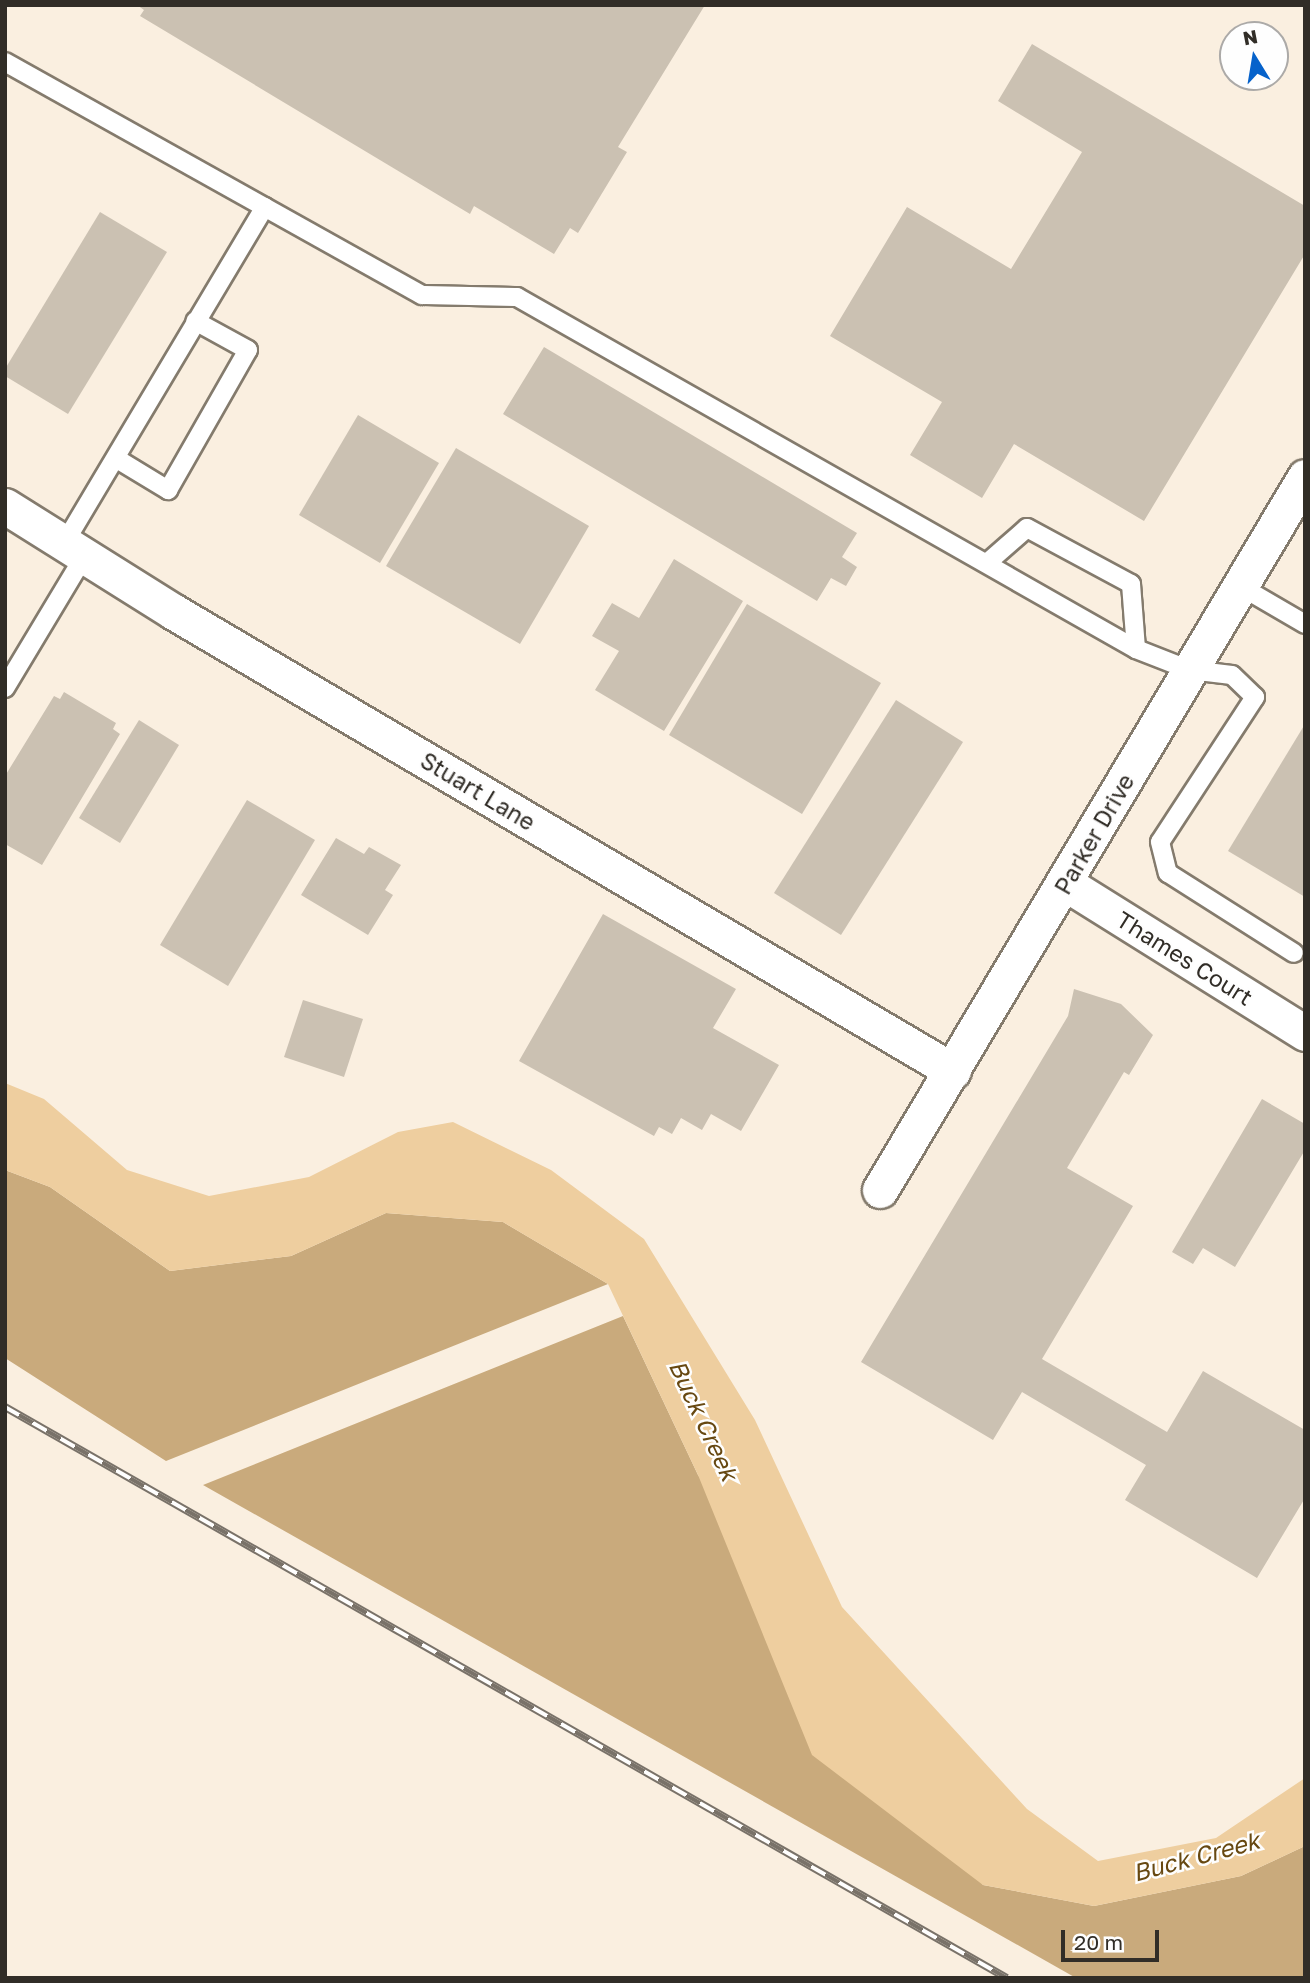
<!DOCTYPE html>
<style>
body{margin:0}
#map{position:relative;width:1310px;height:1983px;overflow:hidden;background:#faefe0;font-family:"Golos Text",sans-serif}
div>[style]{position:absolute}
.forest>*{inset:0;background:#c9aa7c}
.water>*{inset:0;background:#eece9f}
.building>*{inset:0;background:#cbc1b2}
.roads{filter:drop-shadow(2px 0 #847b6d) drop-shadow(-2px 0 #847b6d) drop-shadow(0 2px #847b6d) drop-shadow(0 -2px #847b6d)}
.service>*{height:18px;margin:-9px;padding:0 9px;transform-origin:9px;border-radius:9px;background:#fff}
.minor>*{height:35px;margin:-17.5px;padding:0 17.5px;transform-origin:17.5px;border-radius:17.5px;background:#fff}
.rail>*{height:8px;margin-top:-4px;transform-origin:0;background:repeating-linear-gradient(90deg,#fefefe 0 16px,#797269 0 32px);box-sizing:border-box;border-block:2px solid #797269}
span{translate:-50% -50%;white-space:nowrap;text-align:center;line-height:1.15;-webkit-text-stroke:5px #fefefe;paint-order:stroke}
.street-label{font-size:23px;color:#312d27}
.water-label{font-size:24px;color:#674811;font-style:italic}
.frame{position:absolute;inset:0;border:7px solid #312d27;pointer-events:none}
.north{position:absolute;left:1219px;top:21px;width:70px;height:70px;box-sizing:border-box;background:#fefefe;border:2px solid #acaaa8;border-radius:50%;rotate:349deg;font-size:19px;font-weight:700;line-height:28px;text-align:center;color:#312d27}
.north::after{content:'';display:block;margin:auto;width:24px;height:32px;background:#0662cb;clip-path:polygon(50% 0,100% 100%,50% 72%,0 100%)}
.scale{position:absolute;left:1061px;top:1930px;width:98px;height:32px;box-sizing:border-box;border:4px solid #312d27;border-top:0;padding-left:9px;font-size:21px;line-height:24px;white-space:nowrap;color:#312d27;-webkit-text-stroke:5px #fefefe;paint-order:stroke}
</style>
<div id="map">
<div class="forest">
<i style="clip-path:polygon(5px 1170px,50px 1187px,170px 1271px,291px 1256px,386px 1213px,503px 1222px,608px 1284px,166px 1461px,5px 1358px)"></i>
<i style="clip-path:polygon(623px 1316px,698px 1475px,983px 1885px,1094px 1906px,1241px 1876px,1305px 1846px,1305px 1978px,1076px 1978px,203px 1485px)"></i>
</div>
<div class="water">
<i style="clip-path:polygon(5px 1083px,44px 1099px,127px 1170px,209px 1196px,309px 1177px,398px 1132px,453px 1122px,551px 1170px,644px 1239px,755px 1420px,842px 1607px,1027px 1809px,1098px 1861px,1216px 1838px,1305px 1778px,1305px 1846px,1241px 1876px,1094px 1906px,983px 1885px,812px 1755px,698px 1475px,608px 1284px,503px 1222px,386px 1213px,291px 1256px,170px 1271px,50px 1187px,5px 1170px)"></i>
</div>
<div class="building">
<i style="clip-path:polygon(137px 5px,705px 5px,618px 147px,627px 152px,578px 233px,570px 228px,554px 254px,474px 206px,470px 214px,140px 16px,144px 10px)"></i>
<i style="clip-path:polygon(1032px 44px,1305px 206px,1305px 254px,1144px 521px,1014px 444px,982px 498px,910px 455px,942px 402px,830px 336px,907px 207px,1011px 269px,1082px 152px,998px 101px)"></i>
<i style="clip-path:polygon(100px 212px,167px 252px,68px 414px,5px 376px,5px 369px)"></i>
<i style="clip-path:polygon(544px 347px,857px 533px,842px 557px,857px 567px,846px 586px,831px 578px,817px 601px,503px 414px)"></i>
<i style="clip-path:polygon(358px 415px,439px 463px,380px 563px,299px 515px)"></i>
<i style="clip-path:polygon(456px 448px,589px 526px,520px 644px,386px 566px)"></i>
<i style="clip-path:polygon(674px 559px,743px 601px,664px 731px,595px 690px,619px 651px,592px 636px,612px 603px,639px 618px)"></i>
<i style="clip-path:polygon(747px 604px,881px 683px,802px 814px,669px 735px)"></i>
<i style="clip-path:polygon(64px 692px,116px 723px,113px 729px,120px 734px,42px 865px,5px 844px,5px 776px,54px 696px,60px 699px)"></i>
<i style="clip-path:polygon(896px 700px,963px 742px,841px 935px,774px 893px)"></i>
<i style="clip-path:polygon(139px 720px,179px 745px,120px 843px,79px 818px)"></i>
<i style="clip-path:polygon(1305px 724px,1305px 897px,1228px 851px)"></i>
<i style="clip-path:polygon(247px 800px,315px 840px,228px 986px,160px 945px)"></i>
<i style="clip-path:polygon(336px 838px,364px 854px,369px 847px,401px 865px,385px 890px,393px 895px,368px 935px,301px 895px)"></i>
<i style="clip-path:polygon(603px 914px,736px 989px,713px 1028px,779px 1065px,741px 1131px,711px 1114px,702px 1130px,681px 1118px,672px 1134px,659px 1127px,654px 1136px,519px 1061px)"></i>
<i style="clip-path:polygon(1074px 989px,1121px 1004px,1153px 1035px,1129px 1075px,1124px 1072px,1067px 1168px,1133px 1206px,1042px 1359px,1167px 1432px,1203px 1371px,1305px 1430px,1305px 1498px,1257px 1578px,1125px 1500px,1146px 1465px,1022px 1392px,993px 1440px,861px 1362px,1068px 1016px)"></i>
<i style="clip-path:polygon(303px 1000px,363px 1019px,344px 1077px,284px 1057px)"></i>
<i style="clip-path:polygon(1262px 1099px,1305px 1124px,1305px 1150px,1235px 1267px,1203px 1248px,1193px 1264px,1172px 1252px)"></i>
</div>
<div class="roads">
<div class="service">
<i style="left:5px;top:62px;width:478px;rotate:29.2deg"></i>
<i style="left:422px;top:295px;width:95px;rotate:1.2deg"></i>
<i style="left:517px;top:297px;width:712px;rotate:29.63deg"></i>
<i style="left:1136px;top:649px;width:58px;rotate:21.3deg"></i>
<i style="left:1190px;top:670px;width:42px;rotate:6.8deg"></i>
<i style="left:1232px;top:675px;width:32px;rotate:44deg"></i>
<i style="left:1255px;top:697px;width:173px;rotate:123.2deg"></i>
<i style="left:1160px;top:842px;width:32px;rotate:76deg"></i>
<i style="left:1168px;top:873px;width:149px;rotate:32.4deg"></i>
<i style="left:117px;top:459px;width:60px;rotate:31.3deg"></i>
<i style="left:168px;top:490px;width:161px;rotate:-60.3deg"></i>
<i style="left:248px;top:350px;width:60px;rotate:-151.3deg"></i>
<i style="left:65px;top:542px;width:390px;rotate:-59.2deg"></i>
<i style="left:987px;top:563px;width:53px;rotate:-41.2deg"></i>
<i style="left:1027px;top:528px;width:118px;rotate:28.3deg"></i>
<i style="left:1131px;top:584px;width:65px;rotate:85.6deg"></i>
<i style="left:1240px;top:586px;width:75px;rotate:30.3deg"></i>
<i style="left:5px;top:688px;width:155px;rotate:-59deg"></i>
</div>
<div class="minor">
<i style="left:5px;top:506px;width:199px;rotate:32.1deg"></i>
<i style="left:174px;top:612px;width:904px;rotate:30.51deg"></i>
<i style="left:1065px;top:883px;width:283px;rotate:32deg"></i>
<i style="left:880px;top:1190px;width:830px;rotate:-59.2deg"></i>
</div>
</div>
<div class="rail">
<i style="left:5px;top:1407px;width:1153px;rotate:29.68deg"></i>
</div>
<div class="street-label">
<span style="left:478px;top:791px;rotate:31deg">Stuart Lane</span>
<span style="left:1094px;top:834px;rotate:-60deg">Parker Drive</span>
<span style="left:1185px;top:958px;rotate:32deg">Thames Court</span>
</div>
<div class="water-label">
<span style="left:704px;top:1420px;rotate:65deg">Buck Creek</span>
<span style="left:1196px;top:1856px;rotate:-15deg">Buck Creek</span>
</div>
<div class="frame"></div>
<div class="north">N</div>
<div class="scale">20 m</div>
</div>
